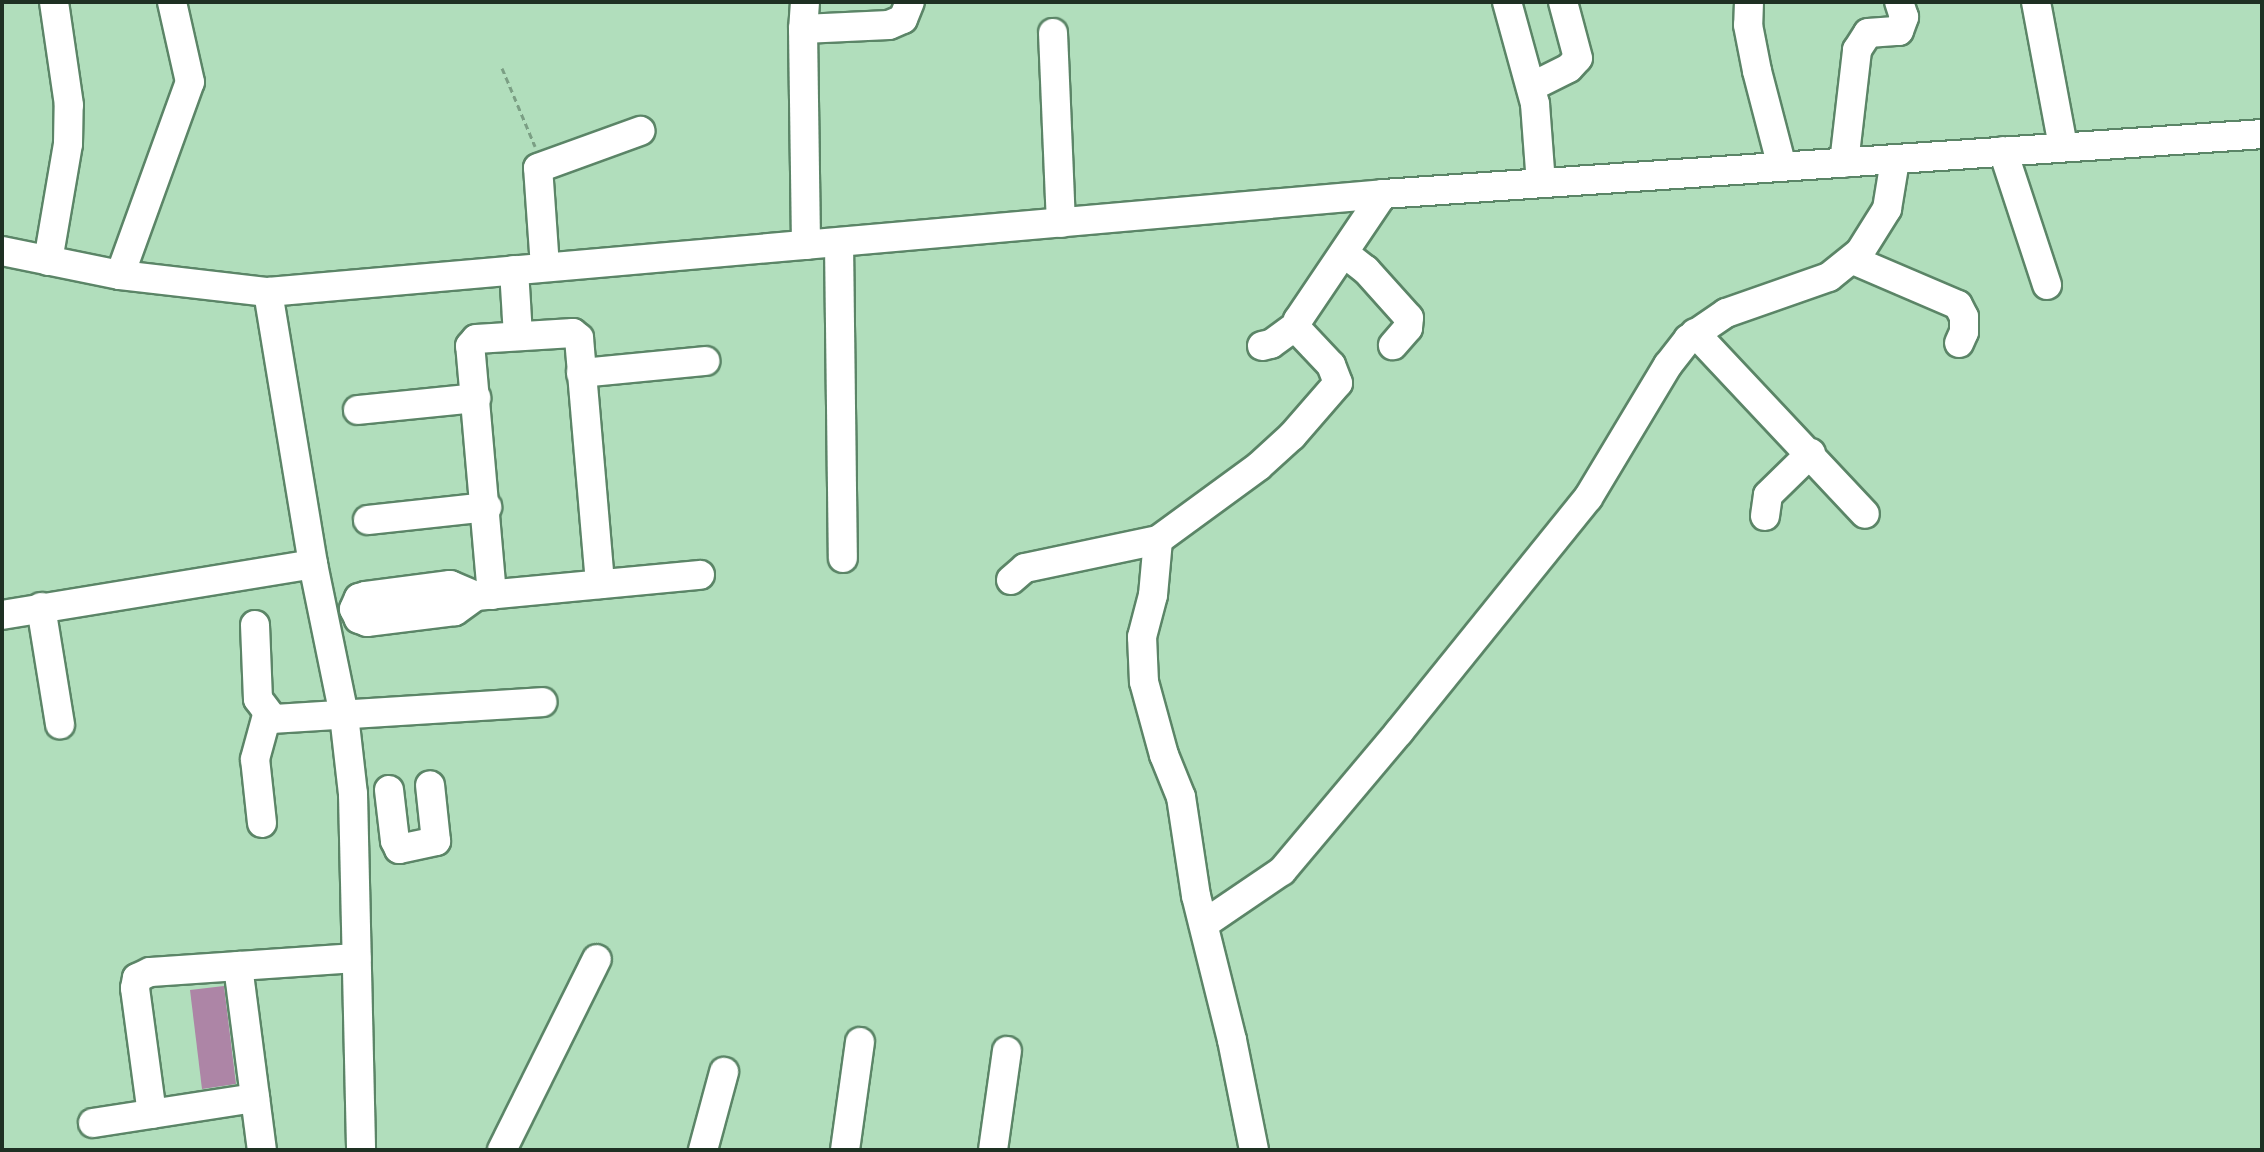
<!DOCTYPE html>
<style>
body{margin:0}
#map{position:relative;width:2264px;height:1152px;overflow:hidden;background:#b1debc;font-family:"Asap Condensed",sans-serif}
div>[style]{position:absolute}
.building>*{inset:0;background:#ad85a6}
.path>*{height:3px;margin-top:-1.5px;transform-origin:0;background:repeating-linear-gradient(90deg,#7b9f84 0 6px,transparent 0 10px)}
.roads{filter:drop-shadow(2px 0 #5b8567) drop-shadow(-2px 0 #5b8567) drop-shadow(0 2px #5b8567) drop-shadow(0 -2px #5b8567)}
.minor>*{height:28px;margin:-14px;padding:0 14px;transform-origin:14px;border-radius:14px;background:#fff}
span{translate:-50% -50%;white-space:nowrap;text-align:center;line-height:1.15;-webkit-text-stroke:6px #e2f9e7;paint-order:stroke}
.frame{position:absolute;inset:0;border:4px solid #1e3023;pointer-events:none}
</style>
<div id="map">
<div class="building">
<i style="clip-path:polygon(224px 986px,236px 1084px,202px 1089px,190px 990px)"></i>
</div>
<div class="path">
<i style="left:502px;top:68px;width:85px;rotate:67.1deg"></i>
</div>
<div class="roads">
<div class="minor">
<i style="left:805px;top:2px;width:27px;rotate:94deg"></i>
<i style="left:803px;top:29px;width:86px;rotate:-2.7deg"></i>
<i style="left:889px;top:25px;width:15px;rotate:-23deg"></i>
<i style="left:903px;top:19px;width:18px;rotate:-68deg"></i>
<i style="left:1507px;top:2px;width:106px;rotate:74.6deg"></i>
<i style="left:1535px;top:104px;width:79px;rotate:85.7deg"></i>
<i style="left:1749px;top:2px;width:23px;rotate:92deg"></i>
<i style="left:1748px;top:25px;width:47px;rotate:78.9deg"></i>
<i style="left:1757px;top:71px;width:99px;rotate:75.4deg"></i>
<i style="left:2036px;top:2px;width:147px;rotate:79.4deg"></i>
<i style="left:803px;top:29px;width:216px;rotate:89.2deg"></i>
<i style="left:1053px;top:33px;width:190px;rotate:87.6deg"></i>
<i style="left:1531px;top:87px;width:42px;rotate:-26.6deg"></i>
<i style="left:1569px;top:68px;width:13px;rotate:-48deg"></i>
<i style="left:1578px;top:58px;width:58px;rotate:-105deg"></i>
<i style="left:2003px;top:151px;width:141px;rotate:71.8deg"></i>
<i style="left:1844px;top:163px;width:114px;rotate:-83.4deg"></i>
<i style="left:1857px;top:50px;width:20px;rotate:-57deg"></i>
<i style="left:1868px;top:33px;width:31px;rotate:-4deg"></i>
<i style="left:1899px;top:31px;width:15px;rotate:-70deg"></i>
<i style="left:1904px;top:17px;width:16px;rotate:-108deg"></i>
<i style="left:839px;top:243px;width:315px;rotate:89.3deg"></i>
<i style="left:2px;top:251px;width:120px;rotate:11.5deg"></i>
<i style="left:120px;top:275px;width:149px;rotate:6.6deg"></i>
<i style="left:268px;top:292px;width:1119px;rotate:-5.02deg"></i>
<i style="left:1383px;top:194px;width:881px;rotate:-3.9deg"></i>
<i style="left:1344px;top:253px;width:28px;rotate:38deg"></i>
<i style="left:1366px;top:270px;width:64px;rotate:48.1deg"></i>
<i style="left:1409px;top:318px;width:10px;rotate:96deg"></i>
<i style="left:1408px;top:328px;width:23px;rotate:131deg"></i>
<i style="left:1853px;top:260px;width:114px;rotate:23.2deg"></i>
<i style="left:1958px;top:305px;width:13px;rotate:63deg"></i>
<i style="left:1964px;top:317px;width:15px;rotate:90deg"></i>
<i style="left:1964px;top:332px;width:12px;rotate:114deg"></i>
<i style="left:48px;top:261px;width:119px;rotate:-80.3deg"></i>
<i style="left:68px;top:144px;width:39px;rotate:-89deg"></i>
<i style="left:69px;top:105px;width:104px;rotate:-98.3deg"></i>
<i style="left:545px;top:267px;width:99px;rotate:-94deg"></i>
<i style="left:538px;top:168px;width:109px;rotate:-19.9deg"></i>
<i style="left:514px;top:270px;width:66px;rotate:86.5deg"></i>
<i style="left:120px;top:275px;width:205px;rotate:-70.1deg"></i>
<i style="left:190px;top:82px;width:82px;rotate:-102.7deg"></i>
<i style="left:268px;top:292px;width:276px;rotate:80.6deg"></i>
<i style="left:313px;top:564px;width:154px;rotate:78.4deg"></i>
<i style="left:344px;top:715px;width:80px;rotate:83.5deg"></i>
<i style="left:353px;top:794px;width:356px;rotate:88.7deg"></i>
<i style="left:1695px;top:333px;width:248px;rotate:46.8deg"></i>
<i style="left:1262px;top:346px;width:9px;rotate:-13deg"></i>
<i style="left:1271px;top:344px;width:32px;rotate:-36deg"></i>
<i style="left:581px;top:373px;width:125px;rotate:-5.5deg"></i>
<i style="left:358px;top:410px;width:119px;rotate:-5.8deg"></i>
<i style="left:1765px;top:516px;width:21px;rotate:-82deg"></i>
<i style="left:1768px;top:495px;width:60px;rotate:-44.3deg"></i>
<i style="left:368px;top:520px;width:120px;rotate:-6.2deg"></i>
<i style="left:1011px;top:580px;width:18px;rotate:-41deg"></i>
<i style="left:1025px;top:568px;width:136px;rotate:-11.9deg"></i>
<i style="left:492px;top:595px;width:250px;rotate:-95deg"></i>
<i style="left:470px;top:346px;width:9px;rotate:-49deg"></i>
<i style="left:476px;top:339px;width:97px;rotate:-3.5deg"></i>
<i style="left:573px;top:333px;width:8px;rotate:40deg"></i>
<i style="left:579px;top:338px;width:247px;rotate:85.1deg"></i>
<i style="left:476px;top:596px;width:26px;rotate:144deg"></i>
<i style="left:455px;top:611px;width:89px;rotate:172.9deg"></i>
<i style="left:367px;top:622px;width:9px;rotate:-159deg"></i>
<i style="left:359px;top:619px;width:11px;rotate:-117deg"></i>
<i style="left:354px;top:609px;width:12px;rotate:-66deg"></i>
<i style="left:359px;top:598px;width:7px;rotate:-16deg"></i>
<i style="left:366px;top:596px;width:85px;rotate:-7.5deg"></i>
<i style="left:450px;top:585px;width:28px;rotate:23deg"></i>
<i style="left:476px;top:596px;width:225px;rotate:-5.4deg"></i>
<i style="left:41px;top:607px;width:119px;rotate:80.8deg"></i>
<i style="left:2px;top:615px;width:315px;rotate:-9.3deg"></i>
<i style="left:255px;top:625px;width:74px;rotate:87.7deg"></i>
<i style="left:258px;top:699px;width:25px;rotate:53deg"></i>
<i style="left:273px;top:719px;width:270px;rotate:-3.6deg"></i>
<i style="left:389px;top:790px;width:51px;rotate:83.3deg"></i>
<i style="left:395px;top:841px;width:9px;rotate:63deg"></i>
<i style="left:399px;top:849px;width:38px;rotate:-12deg"></i>
<i style="left:436px;top:841px;width:56px;rotate:-96.1deg"></i>
<i style="left:262px;top:823px;width:64px;rotate:-96.2deg"></i>
<i style="left:255px;top:759px;width:46px;rotate:-74.7deg"></i>
<i style="left:1204px;top:924px;width:94px;rotate:-34.2deg"></i>
<i style="left:1282px;top:871px;width:182px;rotate:-49.9deg"></i>
<i style="left:1399px;top:732px;width:301px;rotate:-51.1deg"></i>
<i style="left:1588px;top:498px;width:155px;rotate:-59deg"></i>
<i style="left:1668px;top:365px;width:33px;rotate:-52deg"></i>
<i style="left:1688px;top:339px;width:46px;rotate:-34.4deg"></i>
<i style="left:1726px;top:313px;width:109px;rotate:-19.3deg"></i>
<i style="left:1829px;top:277px;width:40px;rotate:-39deg"></i>
<i style="left:1860px;top:252px;width:51px;rotate:-57.9deg"></i>
<i style="left:1887px;top:209px;width:50px;rotate:-80.7deg"></i>
<i style="left:238px;top:966px;width:186px;rotate:82.6deg"></i>
<i style="left:152px;top:1114px;width:127px;rotate:-97.7deg"></i>
<i style="left:135px;top:988px;width:10px;rotate:-79deg"></i>
<i style="left:137px;top:978px;width:14px;rotate:-25deg"></i>
<i style="left:150px;top:972px;width:207px;rotate:-3.9deg"></i>
<i style="left:93px;top:1123px;width:164px;rotate:-8.8deg"></i>
<i style="left:502px;top:1150px;width:213px;rotate:-63.6deg"></i>
<i style="left:703px;top:1150px;width:81px;rotate:-74.9deg"></i>
<i style="left:845px;top:1150px;width:109px;rotate:-82.1deg"></i>
<i style="left:993px;top:1150px;width:100px;rotate:-82deg"></i>
<i style="left:1254px;top:1150px;width:112px;rotate:-101.3deg"></i>
<i style="left:1232px;top:1040px;width:148px;rotate:-104deg"></i>
<i style="left:1196px;top:896px;width:100px;rotate:-98.6deg"></i>
<i style="left:1181px;top:797px;width:45px;rotate:-112deg"></i>
<i style="left:1164px;top:755px;width:76px;rotate:-105.3deg"></i>
<i style="left:1144px;top:682px;width:45px;rotate:-92.5deg"></i>
<i style="left:1142px;top:637px;width:43px;rotate:-75.3deg"></i>
<i style="left:1153px;top:595px;width:55px;rotate:-84.8deg"></i>
<i style="left:1158px;top:540px;width:125px;rotate:-36.2deg"></i>
<i style="left:1259px;top:466px;width:45px;rotate:-42.3deg"></i>
<i style="left:1292px;top:436px;width:70px;rotate:-49deg"></i>
<i style="left:1338px;top:383px;width:19px;rotate:-111deg"></i>
<i style="left:1331px;top:365px;width:48px;rotate:-133.3deg"></i>
<i style="left:1298px;top:330px;width:10px;rotate:-90deg"></i>
<i style="left:1298px;top:320px;width:152px;rotate:-56deg"></i>
</div>
</div>
<div class="frame"></div>
</div>
